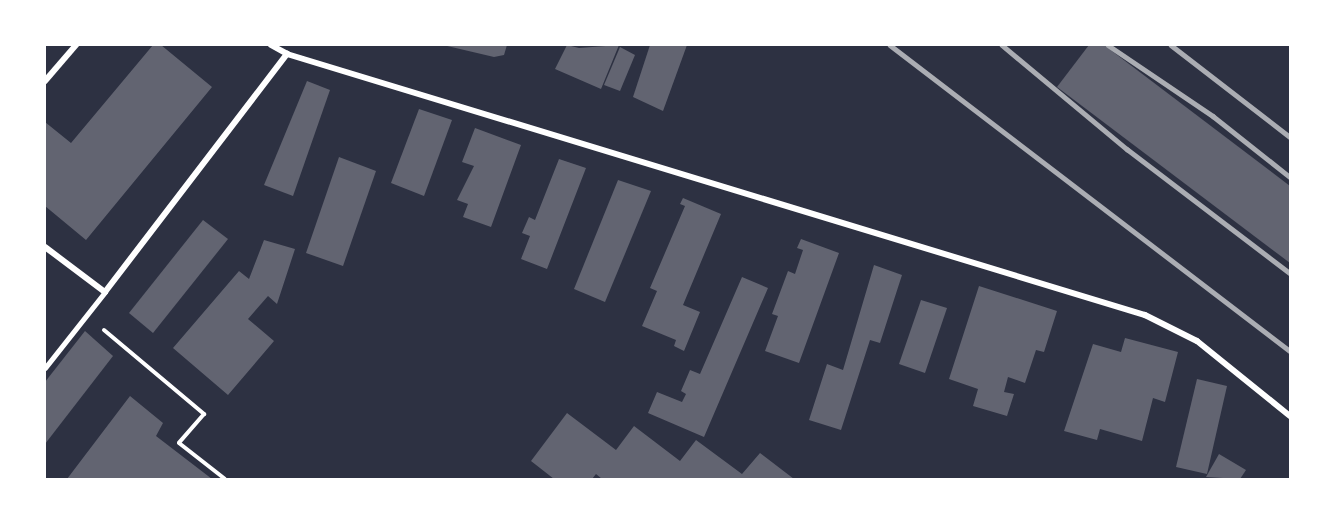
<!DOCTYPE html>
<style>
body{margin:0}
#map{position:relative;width:1335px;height:524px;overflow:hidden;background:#2d3142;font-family:"PT Sans",sans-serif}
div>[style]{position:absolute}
.building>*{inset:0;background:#626471}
.path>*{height:4px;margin:-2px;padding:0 2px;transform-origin:2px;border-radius:2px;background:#fff}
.service>*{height:4.5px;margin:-2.25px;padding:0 2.25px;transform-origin:2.25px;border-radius:2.25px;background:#fff}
.minor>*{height:6px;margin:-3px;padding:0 3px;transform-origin:3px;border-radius:3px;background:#fff}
.rail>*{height:4.5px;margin:-2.25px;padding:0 2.25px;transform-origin:2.25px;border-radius:2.25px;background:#abadb3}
span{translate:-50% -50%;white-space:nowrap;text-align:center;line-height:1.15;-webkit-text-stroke:5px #fff;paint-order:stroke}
.frame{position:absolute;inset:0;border:46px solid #fff;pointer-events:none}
</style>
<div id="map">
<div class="building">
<i style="clip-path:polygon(153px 45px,161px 45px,212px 87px,86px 240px,45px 206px,45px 122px,71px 143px)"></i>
<i style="clip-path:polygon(443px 45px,507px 45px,504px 55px,494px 57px)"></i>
<i style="clip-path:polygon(567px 45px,579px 48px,619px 45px,601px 89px,555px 69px)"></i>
<i style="clip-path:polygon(650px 45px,687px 45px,663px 111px,633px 97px)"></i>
<i style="clip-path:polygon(1089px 45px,1104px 45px,1290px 186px,1290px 263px,1057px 87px)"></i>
<i style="clip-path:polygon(620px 47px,635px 55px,620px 91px,604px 85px)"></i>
<i style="clip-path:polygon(307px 81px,330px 90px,293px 196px,264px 185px)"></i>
<i style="clip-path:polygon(419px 109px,452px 120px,424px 196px,391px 183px)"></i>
<i style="clip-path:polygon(475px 128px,521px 145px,491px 227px,463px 217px,468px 204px,457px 200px,474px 166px,462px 162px)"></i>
<i style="clip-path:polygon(339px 157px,376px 171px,343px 266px,306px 253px)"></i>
<i style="clip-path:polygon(559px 159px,586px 168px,547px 269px,521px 259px,530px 236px,522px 233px,529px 217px,535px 220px)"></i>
<i style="clip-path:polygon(618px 180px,651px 191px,605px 302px,574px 289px)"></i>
<i style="clip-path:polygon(683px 198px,721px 214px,683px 305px,700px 312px,684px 351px,674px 346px,676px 340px,642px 326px,657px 291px,650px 288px,685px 206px,680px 204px)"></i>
<i style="clip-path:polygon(203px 220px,228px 239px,153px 333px,129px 313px)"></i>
<i style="clip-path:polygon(801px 239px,839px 253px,799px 363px,765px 351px,778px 316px,772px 314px,788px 271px,795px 274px,803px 250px,797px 248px)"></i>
<i style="clip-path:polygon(264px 240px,295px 249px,277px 304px,268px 296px,248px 319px,274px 341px,228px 395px,173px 348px,239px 271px,249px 279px)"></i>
<i style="clip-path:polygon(874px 265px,902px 275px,880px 343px,870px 340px,841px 430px,809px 420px,827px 364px,843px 370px)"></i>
<i style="clip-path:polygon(742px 277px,768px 288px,704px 437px,648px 413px,657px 392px,682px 402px,686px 394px,681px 391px,690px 370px,700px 374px)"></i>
<i style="clip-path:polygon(979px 286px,1057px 311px,1044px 352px,1036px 350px,1025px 383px,1008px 377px,1004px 392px,1014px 394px,1007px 416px,973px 406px,978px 389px,949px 379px)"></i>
<i style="clip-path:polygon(921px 300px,947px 308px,925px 373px,899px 364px)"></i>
<i style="clip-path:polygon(85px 331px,113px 356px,45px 444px,45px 382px)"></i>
<i style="clip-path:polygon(1125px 338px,1178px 352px,1165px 402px,1153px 398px,1142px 441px,1100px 429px,1097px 440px,1064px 431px,1093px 344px,1121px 352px)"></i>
<i style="clip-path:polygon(1197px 379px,1227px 386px,1207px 474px,1176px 467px)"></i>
<i style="clip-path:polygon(130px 396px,163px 423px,156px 436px,212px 479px,67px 479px)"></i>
<i style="clip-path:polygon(567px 413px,616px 450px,634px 426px,680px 461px,696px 440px,742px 474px,760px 453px,794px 479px,602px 479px,596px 474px,592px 479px,554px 479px,531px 461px)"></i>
<i style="clip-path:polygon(1219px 454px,1246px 470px,1240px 479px,1206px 477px)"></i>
</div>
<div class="path">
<i style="left:104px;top:330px;width:131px;rotate:40deg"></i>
<i style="left:204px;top:414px;width:38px;rotate:131deg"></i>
<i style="left:179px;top:443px;width:58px;rotate:38deg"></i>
</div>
<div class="service">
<i style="left:45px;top:368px;width:97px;rotate:-51.7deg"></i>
</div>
<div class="minor">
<i style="left:271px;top:45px;width:18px;rotate:29deg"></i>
<i style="left:287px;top:54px;width:897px;rotate:16.92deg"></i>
<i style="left:1145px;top:315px;width:58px;rotate:26.6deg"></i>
<i style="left:1197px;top:341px;width:119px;rotate:38.9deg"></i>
<i style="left:45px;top:81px;width:48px;rotate:-49.3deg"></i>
<i style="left:45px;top:247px;width:75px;rotate:36.9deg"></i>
<i style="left:105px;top:292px;width:300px;rotate:-52.6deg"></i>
</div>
<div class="rail">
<i style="left:890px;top:45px;width:504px;rotate:37.42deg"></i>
<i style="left:1002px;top:45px;width:163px;rotate:39.8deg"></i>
<i style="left:1127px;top:149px;width:205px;rotate:37.3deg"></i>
<i style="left:1108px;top:45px;width:127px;rotate:34.1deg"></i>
<i style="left:1213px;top:116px;width:98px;rotate:38.4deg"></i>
<i style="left:1171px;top:45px;width:150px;rotate:37.7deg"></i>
</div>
<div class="frame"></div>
</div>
